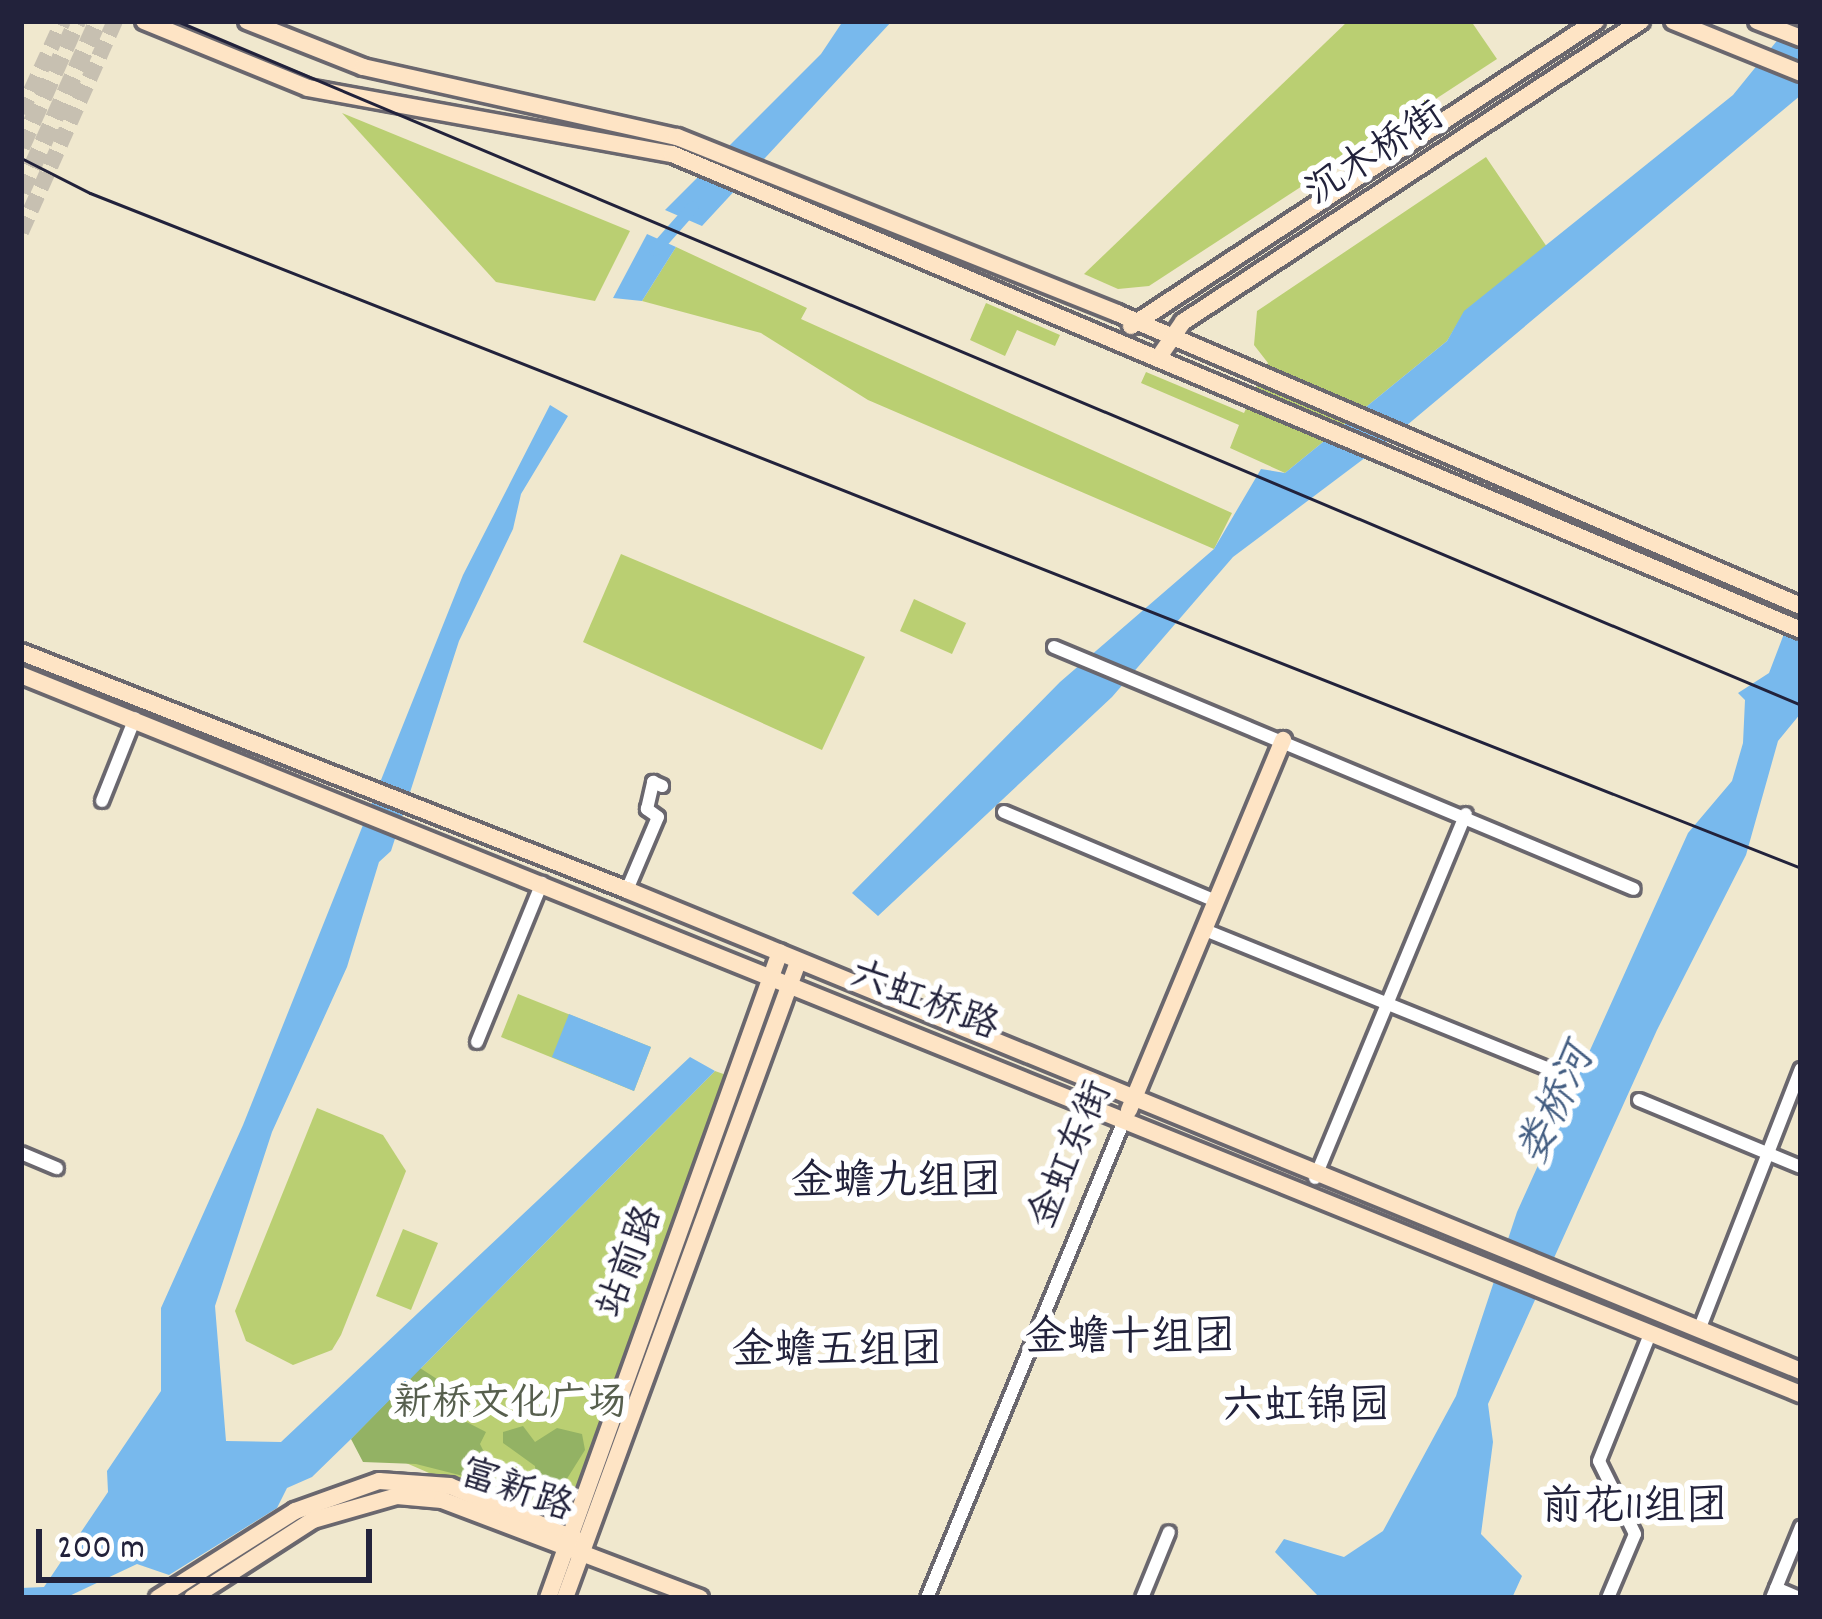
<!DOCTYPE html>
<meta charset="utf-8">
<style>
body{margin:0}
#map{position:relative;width:1822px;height:1619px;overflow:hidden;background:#f0e8ce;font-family:Dekko,"LXGW WenKai TC",sans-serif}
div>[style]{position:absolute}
.green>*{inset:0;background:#bacf72}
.forest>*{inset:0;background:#93b264}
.water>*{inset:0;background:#78b9ed}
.canal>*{height:12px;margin:-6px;padding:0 6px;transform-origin:6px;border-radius:6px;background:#78b9ed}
.secondary-tunnel>*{height:16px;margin-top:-8px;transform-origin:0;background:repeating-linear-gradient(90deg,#c7c0b1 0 16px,transparent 0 24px)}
.primary-tunnel>*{height:18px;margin-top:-9px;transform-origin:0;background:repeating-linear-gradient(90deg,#c7c0b1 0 18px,transparent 0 27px)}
.roads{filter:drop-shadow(3px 0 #6a676e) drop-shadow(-3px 0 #6a676e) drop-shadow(0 3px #6a676e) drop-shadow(0 -3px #6a676e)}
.street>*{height:12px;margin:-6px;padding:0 6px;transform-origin:6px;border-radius:6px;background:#fff}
.secondary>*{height:16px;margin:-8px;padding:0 8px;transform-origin:8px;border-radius:8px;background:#fee4c5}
.rail>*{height:3px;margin:-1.5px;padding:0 1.5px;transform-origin:1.5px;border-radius:1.5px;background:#22223b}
span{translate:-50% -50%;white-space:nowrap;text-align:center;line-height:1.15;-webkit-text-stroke:12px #fff;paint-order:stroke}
.street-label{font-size:39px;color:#22223b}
.park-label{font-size:39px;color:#575f4e}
.water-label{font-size:42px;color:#445e82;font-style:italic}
.neighbourhood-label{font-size:42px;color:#22223b}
.frame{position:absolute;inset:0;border:24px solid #22223b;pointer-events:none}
.scale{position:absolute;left:36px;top:1529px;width:336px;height:54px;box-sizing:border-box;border:6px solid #22223b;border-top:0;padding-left:15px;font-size:36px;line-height:42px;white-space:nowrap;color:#22223b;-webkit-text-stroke:9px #fff;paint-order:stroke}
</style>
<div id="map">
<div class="green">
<i style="clip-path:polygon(1348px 21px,1471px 21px,1497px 59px,1149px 286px,1118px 289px,1084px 274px)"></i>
<i style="clip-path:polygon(342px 113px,630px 231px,595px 301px,496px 282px)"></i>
<i style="clip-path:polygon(1486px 157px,1547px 247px,1465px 311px,1447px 341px,1285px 473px,1230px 448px,1239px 425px,1141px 383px,1146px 372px,1244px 413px,1268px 363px,1254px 345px,1257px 311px)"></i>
<i style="clip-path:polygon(676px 247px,807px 308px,801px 319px,1232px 513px,1214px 549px,868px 400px,761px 333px,642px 301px)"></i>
<i style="clip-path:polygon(986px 303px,1060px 335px,1055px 346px,1017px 330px,1005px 356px,970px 340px)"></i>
<i style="clip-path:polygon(621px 554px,865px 657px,822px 750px,583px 642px)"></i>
<i style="clip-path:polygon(914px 599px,966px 623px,952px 654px,900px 631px)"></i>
<i style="clip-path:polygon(518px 994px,651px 1047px,634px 1091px,501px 1037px)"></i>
<i style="clip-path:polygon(715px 1071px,729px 1076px,575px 1501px,539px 1521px,351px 1439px)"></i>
<i style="clip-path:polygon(317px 1108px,383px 1135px,406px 1171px,341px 1335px,332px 1350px,293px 1365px,246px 1341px,235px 1311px)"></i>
<i style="clip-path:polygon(403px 1229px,438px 1243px,411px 1310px,376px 1296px)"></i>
</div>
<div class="forest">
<i style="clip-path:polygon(420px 1368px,440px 1381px,449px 1413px,486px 1432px,480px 1444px,489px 1462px,479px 1480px,416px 1464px,363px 1462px,351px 1439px)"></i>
<i style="clip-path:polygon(523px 1426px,535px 1442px,557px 1428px,582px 1434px,585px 1450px,553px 1501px,538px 1502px,535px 1466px,503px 1443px,503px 1432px)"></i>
</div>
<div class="water">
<i style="clip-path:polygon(843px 21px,892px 21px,702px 226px,665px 210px,821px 54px)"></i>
<i style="clip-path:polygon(1793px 21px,1801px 21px,1801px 95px,1394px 436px,1233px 557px,1112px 697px,878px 916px,852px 893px,1060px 682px,1214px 549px,1261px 469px,1285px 473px,1447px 341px,1464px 311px,1733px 95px)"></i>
<i style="clip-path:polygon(647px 234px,676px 247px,642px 301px,613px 298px)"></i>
<i style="clip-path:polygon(550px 405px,568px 416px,521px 494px,513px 529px,459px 641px,391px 851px,379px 862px,347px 967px,272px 1132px,215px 1306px,226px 1441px,281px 1442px,690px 1057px,715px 1071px,351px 1439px,312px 1477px,287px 1488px,277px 1508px,169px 1575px,137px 1564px,65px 1598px,21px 1598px,21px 1588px,44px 1587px,108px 1492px,107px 1471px,161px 1391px,161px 1308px,243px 1125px,463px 575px)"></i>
<i style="clip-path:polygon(1801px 589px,1801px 713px,1778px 741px,1746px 855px,1657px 1030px,1488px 1404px,1493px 1442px,1481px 1534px,1522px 1576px,1512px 1598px,1320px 1598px,1275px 1552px,1284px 1539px,1344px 1557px,1383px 1531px,1456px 1396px,1517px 1212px,1688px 833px,1732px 781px,1743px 743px,1745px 700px,1738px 693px,1769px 673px)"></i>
<i style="clip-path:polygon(569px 1014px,651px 1047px,634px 1091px,552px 1057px)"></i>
</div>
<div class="canal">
<i style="left:655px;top:250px;width:57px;rotate:-48.5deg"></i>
</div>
<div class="secondary-tunnel">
<i style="left:21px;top:113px;width:101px;rotate:-65.5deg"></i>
<i style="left:21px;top:232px;width:231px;rotate:-66deg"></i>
</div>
<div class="primary-tunnel">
<i style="left:21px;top:147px;width:138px;rotate:-66deg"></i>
<i style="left:21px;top:192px;width:188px;rotate:-65.8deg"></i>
</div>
<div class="roads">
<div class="street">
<i style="left:1054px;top:647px;width:628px;rotate:22.65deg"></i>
<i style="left:102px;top:801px;width:89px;rotate:-68.3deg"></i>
<i style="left:1004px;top:812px;width:230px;rotate:22.8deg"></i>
<i style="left:627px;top:890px;width:79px;rotate:-67deg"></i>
<i style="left:658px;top:817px;width:14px;rotate:-144deg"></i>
<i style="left:647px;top:809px;width:28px;rotate:-77deg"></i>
<i style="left:653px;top:782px;width:10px;rotate:24deg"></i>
<i style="left:1205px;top:930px;width:382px;rotate:22deg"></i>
<i style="left:477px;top:1042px;width:172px;rotate:-67.8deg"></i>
<i style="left:1639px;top:1100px;width:175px;rotate:22.5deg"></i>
<i style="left:21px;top:1153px;width:39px;rotate:23deg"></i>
<i style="left:1315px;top:1178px;width:394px;rotate:-67.5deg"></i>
<i style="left:1699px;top:1330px;width:280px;rotate:-68.7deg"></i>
<i style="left:1776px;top:1588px;width:26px;rotate:23deg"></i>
<i style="left:927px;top:1598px;width:514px;rotate:-67.58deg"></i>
<i style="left:1142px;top:1598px;width:71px;rotate:-67.8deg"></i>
<i style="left:1608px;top:1598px;width:69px;rotate:-67.1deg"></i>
<i style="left:1635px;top:1534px;width:81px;rotate:-116.3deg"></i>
<i style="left:1599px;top:1461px;width:137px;rotate:-68.1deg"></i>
<i style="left:1772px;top:1598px;width:77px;rotate:-67.8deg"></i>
</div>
<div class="secondary">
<i style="left:144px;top:21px;width:177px;rotate:22.2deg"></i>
<i style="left:308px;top:88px;width:370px;rotate:10.3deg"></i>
<i style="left:672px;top:154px;width:1225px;rotate:22.86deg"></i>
<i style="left:247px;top:21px;width:125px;rotate:21.6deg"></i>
<i style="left:363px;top:67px;width:322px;rotate:12.6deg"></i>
<i style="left:677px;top:137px;width:474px;rotate:21.8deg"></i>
<i style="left:1117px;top:313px;width:744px;rotate:23.19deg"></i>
<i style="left:1673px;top:21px;width:138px;rotate:22.1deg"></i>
<i style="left:1757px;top:21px;width:47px;rotate:21.1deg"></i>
<i style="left:1131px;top:326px;width:556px;rotate:-33.26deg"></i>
<i style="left:1159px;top:357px;width:42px;rotate:-55.6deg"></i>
<i style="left:1183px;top:322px;width:548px;rotate:-33.31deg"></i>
<i style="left:21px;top:652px;width:651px;rotate:21.44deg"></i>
<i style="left:627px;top:890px;width:1269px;rotate:22.28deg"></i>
<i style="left:21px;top:675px;width:1920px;rotate:22deg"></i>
<i style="left:1129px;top:1110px;width:401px;rotate:-67.4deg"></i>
<i style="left:158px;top:1598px;width:162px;rotate:-32.4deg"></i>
<i style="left:295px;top:1511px;width:89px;rotate:-19.7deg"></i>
<i style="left:379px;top:1481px;width:71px;rotate:4deg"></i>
<i style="left:450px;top:1486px;width:138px;rotate:23deg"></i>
<i style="left:192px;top:1598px;width:144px;rotate:-32.8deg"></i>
<i style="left:313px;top:1520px;width:87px;rotate:-15.9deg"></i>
<i style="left:397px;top:1496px;width:45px;rotate:5.1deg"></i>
<i style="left:442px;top:1500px;width:276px;rotate:20.8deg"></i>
<i style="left:548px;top:1598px;width:686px;rotate:-70.25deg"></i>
<i style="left:565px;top:1598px;width:677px;rotate:-69.88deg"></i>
</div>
</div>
<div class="rail">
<i style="left:177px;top:21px;width:1762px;rotate:22.84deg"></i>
<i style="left:21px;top:158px;width:77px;rotate:26.9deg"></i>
<i style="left:90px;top:193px;width:1839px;rotate:21.53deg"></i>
</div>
<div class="street-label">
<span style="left:1377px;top:157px;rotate:-33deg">沉木桥街</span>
<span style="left:923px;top:1004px;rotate:21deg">六虹桥路</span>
<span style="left:1074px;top:1156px;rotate:-67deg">金虹东街</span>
<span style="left:633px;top:1263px;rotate:-69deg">站前路</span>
<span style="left:515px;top:1494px;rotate:19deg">富新路</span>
</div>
<div class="park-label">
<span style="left:510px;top:1407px">新桥文化广场</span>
</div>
<div class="water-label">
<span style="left:1559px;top:1106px;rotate:-65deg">娄桥河</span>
</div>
<div class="neighbourhood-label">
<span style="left:896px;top:1185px">金蟾九组团</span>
<span style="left:1130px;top:1341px">金蟾十组团</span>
<span style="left:837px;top:1354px">金蟾五组团</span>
<span style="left:1306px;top:1410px">六虹锦园</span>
<span style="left:1634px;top:1510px">前花11组团</span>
</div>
<div class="frame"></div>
<div class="scale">200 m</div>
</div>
